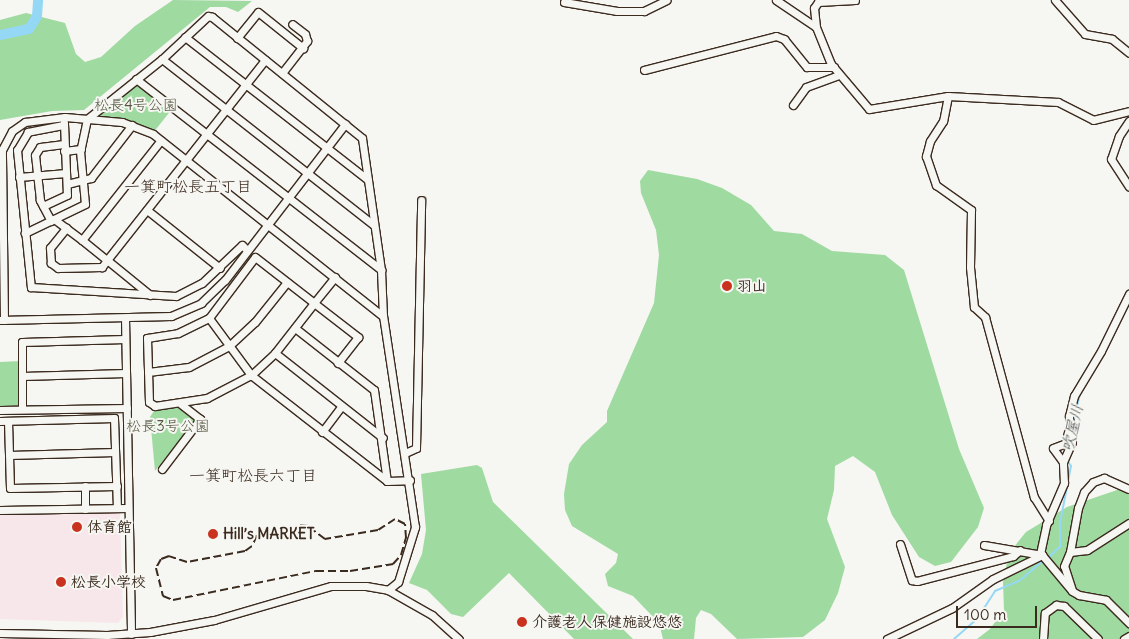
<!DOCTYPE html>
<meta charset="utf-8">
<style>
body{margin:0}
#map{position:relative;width:1129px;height:639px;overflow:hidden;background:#f6f6f2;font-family:Delius,"Klee One",sans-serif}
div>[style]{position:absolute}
.built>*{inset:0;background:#f7e7eb}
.green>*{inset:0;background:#9fdaa1}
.stream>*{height:2px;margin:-1px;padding:0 1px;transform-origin:1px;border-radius:1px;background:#94d8f6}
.river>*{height:10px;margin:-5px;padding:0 5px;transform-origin:5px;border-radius:5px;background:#94d8f6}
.roads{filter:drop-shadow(1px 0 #3b2a1e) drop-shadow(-1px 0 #3b2a1e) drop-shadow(0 1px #3b2a1e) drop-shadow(0 -1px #3b2a1e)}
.minor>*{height:7px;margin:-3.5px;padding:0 3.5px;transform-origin:3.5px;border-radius:3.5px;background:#f6f6f2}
.rail>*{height:2px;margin-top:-1px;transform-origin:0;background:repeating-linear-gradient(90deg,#3b2a1e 0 8px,transparent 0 12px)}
.dots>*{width:14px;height:14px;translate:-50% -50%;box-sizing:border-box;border:2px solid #f6f6f2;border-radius:50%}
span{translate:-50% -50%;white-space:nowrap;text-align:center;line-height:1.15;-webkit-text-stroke:4px #f6f6f2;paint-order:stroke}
.park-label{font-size:15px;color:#54563f}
.poi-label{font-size:15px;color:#3b2a1e;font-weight:700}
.left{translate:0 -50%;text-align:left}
.neighbourhood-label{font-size:16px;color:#3b2a1e}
.water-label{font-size:16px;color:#515654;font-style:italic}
.scale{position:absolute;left:956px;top:606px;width:81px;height:22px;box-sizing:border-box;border:2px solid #3b2a1e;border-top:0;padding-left:6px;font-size:15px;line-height:18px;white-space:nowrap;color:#3b2a1e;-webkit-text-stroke:4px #f6f6f2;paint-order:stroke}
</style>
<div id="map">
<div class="built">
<i style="clip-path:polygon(61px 511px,120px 512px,123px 617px,118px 623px,0 619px,0 513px)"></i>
</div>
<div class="green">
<i style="clip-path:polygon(173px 0,252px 1px,238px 12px,226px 7px,210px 7px,84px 110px,52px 111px,0 120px,0 20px,26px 13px,65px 23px,76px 54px,85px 62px,101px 57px,135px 26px)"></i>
<i style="clip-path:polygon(136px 80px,172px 109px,153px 133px,90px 118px)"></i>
<i style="clip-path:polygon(648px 170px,697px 179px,722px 188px,751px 205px,774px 231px,802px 234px,832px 251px,885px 255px,904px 270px,959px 449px,984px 508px,978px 527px,951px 562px,935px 566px,919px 557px,892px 515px,875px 472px,853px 456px,835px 466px,834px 490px,827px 519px,845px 567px,838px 593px,825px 620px,803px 637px,737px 639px,711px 614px,701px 610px,696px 618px,694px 639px,663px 639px,659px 623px,633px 596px,608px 586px,605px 574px,616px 563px,618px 554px,572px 526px,565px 510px,564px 494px,569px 464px,582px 445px,607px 422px,607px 411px,654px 303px,659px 255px,656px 230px,641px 193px,640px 181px)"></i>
<i style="clip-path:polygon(20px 361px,20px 407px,0 407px,0 362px)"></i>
<i style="clip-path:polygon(179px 406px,194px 417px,194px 422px,155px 471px,150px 417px,156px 408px)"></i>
<i style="clip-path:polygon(477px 465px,482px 468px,493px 502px,633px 639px,574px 639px,509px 573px,463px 617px,451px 614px,427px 590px,409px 583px,422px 554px,426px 530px,421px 474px)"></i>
<i style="clip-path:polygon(1129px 486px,1129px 639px,977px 639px,990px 629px,1004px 610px,1003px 582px,1009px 553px,1026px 532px,1067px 507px)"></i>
</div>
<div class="stream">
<i style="left:1121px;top:318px;width:16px;rotate:-60deg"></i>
<i style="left:1095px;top:367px;width:13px;rotate:-58deg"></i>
<i style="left:1073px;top:424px;width:35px;rotate:-77deg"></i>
<i style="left:1048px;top:558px;width:16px;rotate:-43deg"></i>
<i style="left:1060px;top:547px;width:24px;rotate:-90deg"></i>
<i style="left:1060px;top:523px;width:58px;rotate:-79.1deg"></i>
<i style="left:1071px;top:466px;width:7px;rotate:-124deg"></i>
<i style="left:954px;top:639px;width:30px;rotate:-41deg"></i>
<i style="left:977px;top:619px;width:33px;rotate:-57deg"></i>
<i style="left:995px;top:591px;width:26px;rotate:-23deg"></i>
<i style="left:1019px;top:581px;width:33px;rotate:-40deg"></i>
</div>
<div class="river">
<i style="left:0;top:35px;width:30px;rotate:-12deg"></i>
<i style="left:29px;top:29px;width:15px;rotate:-58deg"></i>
<i style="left:37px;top:16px;width:16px;rotate:-86deg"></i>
</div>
<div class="roads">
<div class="minor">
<i style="left:776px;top:0;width:48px;rotate:34deg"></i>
<i style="left:816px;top:27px;width:40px;rotate:68deg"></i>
<i style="left:831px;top:64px;width:59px;rotate:49.8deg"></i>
<i style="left:869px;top:109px;width:80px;rotate:-9.3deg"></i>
<i style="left:948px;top:96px;width:110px;rotate:3.1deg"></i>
<i style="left:1058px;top:102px;width:39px;rotate:27deg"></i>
<i style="left:1093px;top:120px;width:37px;rotate:-14deg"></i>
<i style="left:1055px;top:0;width:45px;rotate:48.6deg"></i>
<i style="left:1085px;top:34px;width:27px;rotate:10deg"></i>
<i style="left:1112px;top:39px;width:22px;rotate:39deg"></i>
<i style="left:564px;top:2px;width:54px;rotate:9.6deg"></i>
<i style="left:617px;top:11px;width:27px"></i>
<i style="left:644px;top:11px;width:25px;rotate:-26deg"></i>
<i style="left:816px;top:27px;width:19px;rotate:-96deg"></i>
<i style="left:814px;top:8px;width:7px;rotate:-56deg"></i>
<i style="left:818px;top:2px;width:37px;rotate:-3deg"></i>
<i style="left:185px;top:37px;width:232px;rotate:38deg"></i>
<i style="left:237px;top:38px;width:33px;rotate:-51deg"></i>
<i style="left:258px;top:12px;width:58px;rotate:38.7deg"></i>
<i style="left:162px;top:59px;width:269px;rotate:38.1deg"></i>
<i style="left:644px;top:70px;width:136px;rotate:-14.4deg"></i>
<i style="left:776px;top:36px;width:9px;rotate:21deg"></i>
<i style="left:784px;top:39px;width:36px;rotate:51deg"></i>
<i style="left:807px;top:67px;width:27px"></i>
<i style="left:282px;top:73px;width:41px;rotate:-52deg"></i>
<i style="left:307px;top:41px;width:7px;rotate:-106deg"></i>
<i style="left:305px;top:34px;width:16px;rotate:-142deg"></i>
<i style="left:136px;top:79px;width:311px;rotate:37.9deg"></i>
<i style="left:948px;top:96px;width:25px;rotate:101deg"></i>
<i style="left:943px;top:121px;width:24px;rotate:123deg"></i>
<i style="left:930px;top:141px;width:16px;rotate:105deg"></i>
<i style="left:926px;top:156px;width:31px;rotate:71deg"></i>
<i style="left:936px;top:185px;width:43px;rotate:35.5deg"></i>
<i style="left:971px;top:210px;width:57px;rotate:91deg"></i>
<i style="left:970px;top:267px;width:40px;rotate:84.3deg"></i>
<i style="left:974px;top:307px;width:15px;rotate:42deg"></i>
<i style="left:985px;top:317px;width:187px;rotate:74.8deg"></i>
<i style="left:1034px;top:497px;width:28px;rotate:58deg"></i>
<i style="left:793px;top:105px;width:22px;rotate:-54deg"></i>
<i style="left:806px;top:87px;width:35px;rotate:-20deg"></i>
<i style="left:1129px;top:121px;width:18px;rotate:124deg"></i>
<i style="left:1119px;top:136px;width:24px;rotate:109deg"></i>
<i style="left:1111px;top:159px;width:33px;rotate:57deg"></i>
<i style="left:63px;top:125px;width:36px;rotate:169deg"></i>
<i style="left:28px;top:132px;width:21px;rotate:121deg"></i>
<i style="left:17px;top:150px;width:138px;rotate:84.2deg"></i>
<i style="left:31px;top:287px;width:145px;rotate:3.6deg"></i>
<i style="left:176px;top:296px;width:29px;rotate:-27deg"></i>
<i style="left:202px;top:283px;width:55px;rotate:-43.5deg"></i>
<i style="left:242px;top:245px;width:7px;rotate:45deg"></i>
<i style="left:64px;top:151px;width:17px;rotate:-7deg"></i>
<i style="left:19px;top:177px;width:47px;rotate:-4.9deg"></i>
<i style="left:67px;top:184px;width:25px;rotate:-14deg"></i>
<i style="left:91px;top:178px;width:67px;rotate:-52.3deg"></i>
<i style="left:43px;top:206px;width:26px;rotate:-25deg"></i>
<i style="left:67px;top:195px;width:73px;rotate:-92.4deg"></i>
<i style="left:147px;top:210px;width:93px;rotate:38.5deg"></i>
<i style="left:54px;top:219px;width:35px;rotate:37deg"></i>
<i style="left:82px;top:240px;width:32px;rotate:39deg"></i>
<i style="left:107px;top:260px;width:9px;rotate:126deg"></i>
<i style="left:102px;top:267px;width:44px;rotate:178.7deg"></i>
<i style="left:58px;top:268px;width:9px;rotate:-144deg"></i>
<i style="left:51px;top:263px;width:15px;rotate:-94deg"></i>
<i style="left:50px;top:248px;width:26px;rotate:-51deg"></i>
<i style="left:51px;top:221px;width:24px;rotate:-118deg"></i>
<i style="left:40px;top:200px;width:45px;rotate:-96.3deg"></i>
<i style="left:35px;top:155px;width:9px;rotate:-58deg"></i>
<i style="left:40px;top:147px;width:24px;rotate:-7deg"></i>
<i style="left:82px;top:240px;width:127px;rotate:-51.7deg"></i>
<i style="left:335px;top:277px;width:33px;rotate:129deg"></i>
<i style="left:314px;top:303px;width:63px;rotate:128deg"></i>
<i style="left:275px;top:353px;width:33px;rotate:137deg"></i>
<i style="left:251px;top:375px;width:50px;rotate:152.4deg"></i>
<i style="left:207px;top:398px;width:53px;rotate:171.3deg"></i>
<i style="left:155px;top:406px;width:7px;rotate:-146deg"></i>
<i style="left:149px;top:402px;width:64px;rotate:-91.8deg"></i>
<i style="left:147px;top:338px;width:31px;rotate:-9deg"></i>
<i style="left:178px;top:333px;width:34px;rotate:-26deg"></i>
<i style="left:209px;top:318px;width:76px;rotate:-53deg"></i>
<i style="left:255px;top:257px;width:75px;rotate:37.9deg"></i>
<i style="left:314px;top:303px;width:56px;rotate:37.7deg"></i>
<i style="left:358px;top:337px;width:33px;rotate:128deg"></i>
<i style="left:150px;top:295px;width:55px;rotate:-140.9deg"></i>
<i style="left:107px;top:260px;width:255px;rotate:-51.7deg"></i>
<i style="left:125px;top:318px;width:316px;rotate:88.9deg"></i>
<i style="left:209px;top:318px;width:71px;rotate:53.6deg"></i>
<i style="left:251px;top:375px;width:172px;rotate:37.9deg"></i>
<i style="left:387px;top:481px;width:23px;rotate:-2deg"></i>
<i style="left:0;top:320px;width:171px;rotate:-1.3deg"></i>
<i style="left:171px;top:316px;width:33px;rotate:-23deg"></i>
<i style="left:201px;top:303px;width:33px;rotate:-44deg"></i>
<i style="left:225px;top:280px;width:197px;rotate:-52.4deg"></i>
<i style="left:4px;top:320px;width:170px;rotate:-90.7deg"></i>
<i style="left:2px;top:150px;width:21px;rotate:-62deg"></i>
<i style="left:12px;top:131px;width:16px;rotate:-35deg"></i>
<i style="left:25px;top:122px;width:40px;rotate:-7.1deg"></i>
<i style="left:65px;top:117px;width:57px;rotate:5deg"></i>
<i style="left:122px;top:122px;width:33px;rotate:21deg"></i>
<i style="left:153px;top:134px;width:293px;rotate:38.4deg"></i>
<i style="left:295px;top:328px;width:100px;rotate:38.1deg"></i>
<i style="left:374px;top:390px;width:92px;rotate:81.9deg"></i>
<i style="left:275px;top:353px;width:137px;rotate:38.2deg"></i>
<i style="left:148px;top:372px;width:41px;rotate:-7deg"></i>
<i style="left:189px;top:367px;width:45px;rotate:-27.7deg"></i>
<i style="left:229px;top:346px;width:35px;rotate:-43deg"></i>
<i style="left:255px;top:322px;width:51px;rotate:-51.3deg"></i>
<i style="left:22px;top:376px;width:104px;rotate:-1.7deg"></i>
<i style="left:22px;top:409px;width:67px;rotate:-90deg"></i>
<i style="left:22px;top:342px;width:103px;rotate:-1.7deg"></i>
<i style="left:0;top:410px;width:127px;rotate:-0.9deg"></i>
<i style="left:0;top:421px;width:114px;rotate:-1.5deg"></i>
<i style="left:114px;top:418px;width:90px;rotate:88.1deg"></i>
<i style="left:8px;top:421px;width:67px;rotate:88.3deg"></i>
<i style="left:10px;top:488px;width:107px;rotate:-1.1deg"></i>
<i style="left:322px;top:432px;width:31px;rotate:-53deg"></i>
<i style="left:405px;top:453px;width:12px;rotate:-24deg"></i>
<i style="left:416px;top:448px;width:248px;rotate:-88.8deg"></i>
<i style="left:9px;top:455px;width:106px;rotate:-1.6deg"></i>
<i style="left:1063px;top:462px;width:22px;rotate:-66deg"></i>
<i style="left:1072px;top:442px;width:26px;rotate:-97deg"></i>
<i style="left:1069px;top:416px;width:21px;rotate:-76deg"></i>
<i style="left:1074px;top:396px;width:52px;rotate:-59deg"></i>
<i style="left:1101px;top:351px;width:64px;rotate:-63.8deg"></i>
<i style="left:162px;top:469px;width:63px;rotate:-52.8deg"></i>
<i style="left:200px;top:419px;width:24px;rotate:-142deg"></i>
<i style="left:85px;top:486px;width:23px;rotate:90deg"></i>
<i style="left:0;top:510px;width:127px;rotate:-0.9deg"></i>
<i style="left:900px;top:544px;width:38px;rotate:72deg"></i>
<i style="left:912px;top:580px;width:5px;rotate:11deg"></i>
<i style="left:917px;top:581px;width:99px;rotate:-14.6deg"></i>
<i style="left:1013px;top:556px;width:9px;rotate:-41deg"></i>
<i style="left:984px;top:545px;width:59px;rotate:9.8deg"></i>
<i style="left:1070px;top:552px;width:45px;rotate:-79.7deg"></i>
<i style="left:1078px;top:508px;width:17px;rotate:-69deg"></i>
<i style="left:1084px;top:492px;width:13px;rotate:-48deg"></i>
<i style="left:1093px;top:482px;width:12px;rotate:-20deg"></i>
<i style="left:1104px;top:478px;width:27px;rotate:24deg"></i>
<i style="left:1040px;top:554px;width:30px;rotate:-78deg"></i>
<i style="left:1046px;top:525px;width:46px;rotate:-66.8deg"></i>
<i style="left:1064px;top:483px;width:21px;rotate:-93deg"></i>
<i style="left:1063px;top:462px;width:17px;rotate:-126deg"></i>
<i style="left:1053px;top:448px;width:14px;rotate:-21deg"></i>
<i style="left:1066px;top:443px;width:11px;rotate:-80deg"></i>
<i style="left:388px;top:590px;width:51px;rotate:29.6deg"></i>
<i style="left:432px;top:615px;width:36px;rotate:42deg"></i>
<i style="left:1072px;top:590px;width:25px;rotate:-108deg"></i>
<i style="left:1064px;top:566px;width:15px;rotate:-67deg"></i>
<i style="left:1070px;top:552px;width:17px;rotate:-7deg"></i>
<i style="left:1087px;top:550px;width:50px;rotate:-32.7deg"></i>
<i style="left:0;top:633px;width:107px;rotate:1.1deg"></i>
<i style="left:107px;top:635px;width:43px;rotate:-4deg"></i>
<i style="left:150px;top:632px;width:65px;rotate:-10.6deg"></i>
<i style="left:214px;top:620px;width:122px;rotate:-16.2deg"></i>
<i style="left:331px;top:586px;width:35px"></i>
<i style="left:366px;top:586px;width:22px;rotate:10deg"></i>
<i style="left:388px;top:590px;width:13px;rotate:-39deg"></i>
<i style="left:398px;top:582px;width:58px;rotate:-72.8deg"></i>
<i style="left:415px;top:527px;width:213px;rotate:-98.6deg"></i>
<i style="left:383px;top:316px;width:46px;rotate:-92.5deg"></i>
<i style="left:381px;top:270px;width:133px;rotate:-98.2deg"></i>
<i style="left:362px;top:138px;width:193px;rotate:-141.1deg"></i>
<i style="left:212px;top:17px;width:4px;rotate:-166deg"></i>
<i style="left:208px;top:16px;width:63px;rotate:136.9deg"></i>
<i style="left:162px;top:59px;width:96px;rotate:141.3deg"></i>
<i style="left:87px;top:119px;width:33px;rotate:102deg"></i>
<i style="left:80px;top:151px;width:53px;rotate:84.6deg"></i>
<i style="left:85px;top:204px;width:67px;rotate:154.2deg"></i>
<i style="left:887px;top:639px;width:72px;rotate:-25.5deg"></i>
<i style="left:952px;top:608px;width:50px;rotate:-35.3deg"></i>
<i style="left:993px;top:579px;width:55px;rotate:-26.1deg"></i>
<i style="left:1042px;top:555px;width:47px;rotate:50.2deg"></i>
<i style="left:1072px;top:591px;width:8px;rotate:30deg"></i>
<i style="left:1079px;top:595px;width:27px;rotate:10deg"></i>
<i style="left:1106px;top:600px;width:33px;rotate:45deg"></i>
<i style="left:1043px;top:639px;width:26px;rotate:-86deg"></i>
<i style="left:1045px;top:613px;width:14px;rotate:-36deg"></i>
<i style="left:1056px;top:605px;width:8px;rotate:7deg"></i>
<i style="left:1064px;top:606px;width:47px;rotate:44.1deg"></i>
<i style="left:1124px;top:639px;width:6px;rotate:-31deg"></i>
</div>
</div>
<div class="rail">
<i style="left:264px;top:531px;width:8px;rotate:150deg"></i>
<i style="left:257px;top:535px;width:12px;rotate:114deg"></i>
<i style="left:252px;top:546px;width:9px;rotate:144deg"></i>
<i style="left:245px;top:551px;width:59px;rotate:169.3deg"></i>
<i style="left:187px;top:562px;width:19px;rotate:-162deg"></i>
<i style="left:169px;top:556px;width:9px;rotate:159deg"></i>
<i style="left:161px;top:559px;width:10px;rotate:119deg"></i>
<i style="left:156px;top:568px;width:29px;rotate:76deg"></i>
<i style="left:163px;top:596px;width:11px;rotate:22deg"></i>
<i style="left:173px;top:600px;width:146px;rotate:-11.5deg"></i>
<i style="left:316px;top:571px;width:34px"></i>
<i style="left:350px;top:571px;width:44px;rotate:-9.2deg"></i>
<i style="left:393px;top:564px;width:12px;rotate:-48deg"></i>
<i style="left:401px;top:555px;width:18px;rotate:-74deg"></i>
<i style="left:406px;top:538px;width:14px;rotate:-94deg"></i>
<i style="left:405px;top:524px;width:11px;rotate:-153deg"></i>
<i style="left:395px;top:519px;width:20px;rotate:147deg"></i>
<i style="left:378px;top:530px;width:54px;rotate:170.4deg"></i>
<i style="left:325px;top:539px;width:21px;rotate:-143deg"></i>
<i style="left:308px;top:526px;width:12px;rotate:-175deg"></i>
</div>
<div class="dots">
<i style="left:727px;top:286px;background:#c8321e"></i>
<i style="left:77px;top:527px;background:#c8321e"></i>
<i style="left:213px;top:534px;background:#c8321e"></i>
<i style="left:61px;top:582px;background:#c8321e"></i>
<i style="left:522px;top:622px;background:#c8321e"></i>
</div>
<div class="park-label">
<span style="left:136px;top:105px">松長4号公園</span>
<span style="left:168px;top:426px">松長3号公園</span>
</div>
<div class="poi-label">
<span class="left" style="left:737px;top:286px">羽山</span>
<span class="left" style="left:87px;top:527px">体育館</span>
<span class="left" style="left:223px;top:534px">Hill’s MARKET</span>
<span class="left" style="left:71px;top:582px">松長小学校</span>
<span class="left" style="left:532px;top:622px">介護老人保健施設悠悠</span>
</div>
<div class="neighbourhood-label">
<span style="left:188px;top:186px">一箕町松長五丁目</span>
<span style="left:253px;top:475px">一箕町松長六丁目</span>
</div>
<div class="water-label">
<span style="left:1072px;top:428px;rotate:-77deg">吹屋川</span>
</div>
<div class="scale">100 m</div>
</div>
